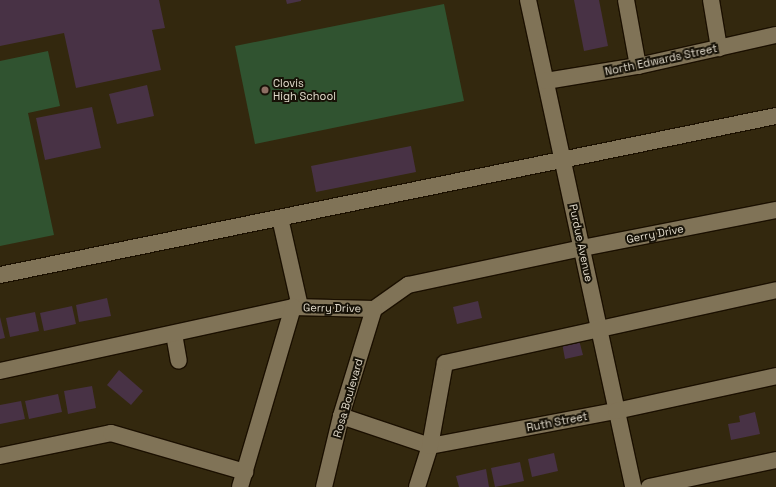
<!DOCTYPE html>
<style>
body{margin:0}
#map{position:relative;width:776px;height:487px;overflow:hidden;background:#33280e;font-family:"Space Grotesk",sans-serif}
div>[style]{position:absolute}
.green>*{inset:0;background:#305330}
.building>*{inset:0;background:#483245}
.roads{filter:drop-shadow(1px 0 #1b1000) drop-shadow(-1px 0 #1b1000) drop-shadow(0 1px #1b1000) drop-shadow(0 -1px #1b1000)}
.minor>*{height:16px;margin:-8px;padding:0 8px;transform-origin:8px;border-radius:8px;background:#807357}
.dots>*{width:11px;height:11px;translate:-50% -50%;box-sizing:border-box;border:2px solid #171207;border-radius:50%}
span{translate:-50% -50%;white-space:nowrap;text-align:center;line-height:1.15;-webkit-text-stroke:4px #171207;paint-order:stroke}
.street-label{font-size:11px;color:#e2dbcc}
.poi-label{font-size:11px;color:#e2dbcc}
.left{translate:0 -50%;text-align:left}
</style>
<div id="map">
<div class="green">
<i style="clip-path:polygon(444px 4px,464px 101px,255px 144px,235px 46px)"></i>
<i style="clip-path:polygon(48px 51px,60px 106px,28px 113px,54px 235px,0 246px,0 61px)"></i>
</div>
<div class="building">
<i style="clip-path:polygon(0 0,159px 0,165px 28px,152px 30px,161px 70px,76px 88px,64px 33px,0 46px)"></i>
<i style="clip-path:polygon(286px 0,301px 0,301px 1px,287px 4px)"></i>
<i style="clip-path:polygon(574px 0,599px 0,608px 46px,584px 51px)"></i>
<i style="clip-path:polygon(147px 85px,154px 116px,117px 124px,109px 94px)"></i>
<i style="clip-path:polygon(92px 107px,101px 148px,45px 160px,36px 118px)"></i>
<i style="clip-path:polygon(411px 146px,416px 172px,316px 192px,311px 166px)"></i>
<i style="clip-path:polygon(107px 298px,111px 316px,79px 322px,76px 305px)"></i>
<i style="clip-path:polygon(478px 301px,482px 318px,457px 324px,453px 307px)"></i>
<i style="clip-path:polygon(72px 306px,76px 324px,44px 331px,40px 313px)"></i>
<i style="clip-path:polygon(35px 312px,39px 331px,10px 337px,6px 318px)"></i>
<i style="clip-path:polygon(0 317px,5px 338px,0 339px)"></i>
<i style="clip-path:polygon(579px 340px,583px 355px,565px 359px,562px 343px)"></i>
<i style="clip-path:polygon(119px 370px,143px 391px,131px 405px,107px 385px)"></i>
<i style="clip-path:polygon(92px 386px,96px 408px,68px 414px,64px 391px)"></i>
<i style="clip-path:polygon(58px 394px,62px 412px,29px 419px,25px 401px)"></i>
<i style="clip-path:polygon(21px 401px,25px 419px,0 424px,0 405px)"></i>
<i style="clip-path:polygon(755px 412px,760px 434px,731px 440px,728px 424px,740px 422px,739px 416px)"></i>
<i style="clip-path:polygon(554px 453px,558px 471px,532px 477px,528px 459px)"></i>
<i style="clip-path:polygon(520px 462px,524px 481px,495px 487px,491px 468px)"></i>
<i style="clip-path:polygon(486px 469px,489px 487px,459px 487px,456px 476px)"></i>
</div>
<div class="roads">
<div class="minor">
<i style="left:528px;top:0;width:498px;rotate:77.8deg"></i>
<i style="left:626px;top:0;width:67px;rotate:79.7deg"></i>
<i style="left:711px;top:0;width:49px;rotate:80.5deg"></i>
<i style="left:546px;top:81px;width:93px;rotate:-9.3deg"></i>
<i style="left:638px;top:66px;width:141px;rotate:-12.7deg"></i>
<i style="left:280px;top:218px;width:91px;rotate:77.3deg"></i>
<i style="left:0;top:275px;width:792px;rotate:-11.58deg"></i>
<i style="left:174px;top:334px;width:27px;rotate:80deg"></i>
<i style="left:0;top:371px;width:300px;rotate:-12.3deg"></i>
<i style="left:293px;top:307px;width:81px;rotate:1.4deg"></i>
<i style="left:374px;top:309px;width:42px;rotate:-35.2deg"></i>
<i style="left:408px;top:285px;width:178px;rotate:-12deg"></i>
<i style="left:582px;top:248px;width:198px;rotate:-11.1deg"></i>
<i style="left:341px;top:416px;width:94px;rotate:18.6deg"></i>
<i style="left:430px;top:446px;width:189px;rotate:-10.7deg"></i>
<i style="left:616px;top:411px;width:164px;rotate:-12.3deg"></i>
<i style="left:0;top:456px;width:113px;rotate:-11.7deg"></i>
<i style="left:111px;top:433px;width:140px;rotate:16.2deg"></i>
<i style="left:240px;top:487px;width:188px;rotate:-73.6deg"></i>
<i style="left:324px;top:487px;width:73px;rotate:-76.5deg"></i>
<i style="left:341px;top:416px;width:112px;rotate:-72.9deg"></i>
<i style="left:417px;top:487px;width:43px;rotate:-72.4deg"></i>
<i style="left:430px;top:446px;width:84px;rotate:-79.8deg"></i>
<i style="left:445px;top:363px;width:339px;rotate:-12.4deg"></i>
<i style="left:649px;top:487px;width:130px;rotate:-12deg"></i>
</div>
</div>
<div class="dots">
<i style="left:265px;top:90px;background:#8d6e63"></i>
</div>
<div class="street-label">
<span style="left:661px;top:60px;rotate:-12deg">North Edwards Street</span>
<span style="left:655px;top:234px;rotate:-11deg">Gerry Drive</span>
<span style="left:581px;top:243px;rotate:78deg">Purdue Avenue</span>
<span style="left:332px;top:308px;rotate:1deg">Gerry Drive</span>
<span style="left:348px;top:398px;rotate:-74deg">Rosa Boulevard</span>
<span style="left:557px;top:422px;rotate:-11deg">Ruth Street</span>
</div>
<div class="poi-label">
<span class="left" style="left:273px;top:90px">Clovis<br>High School</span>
</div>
</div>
